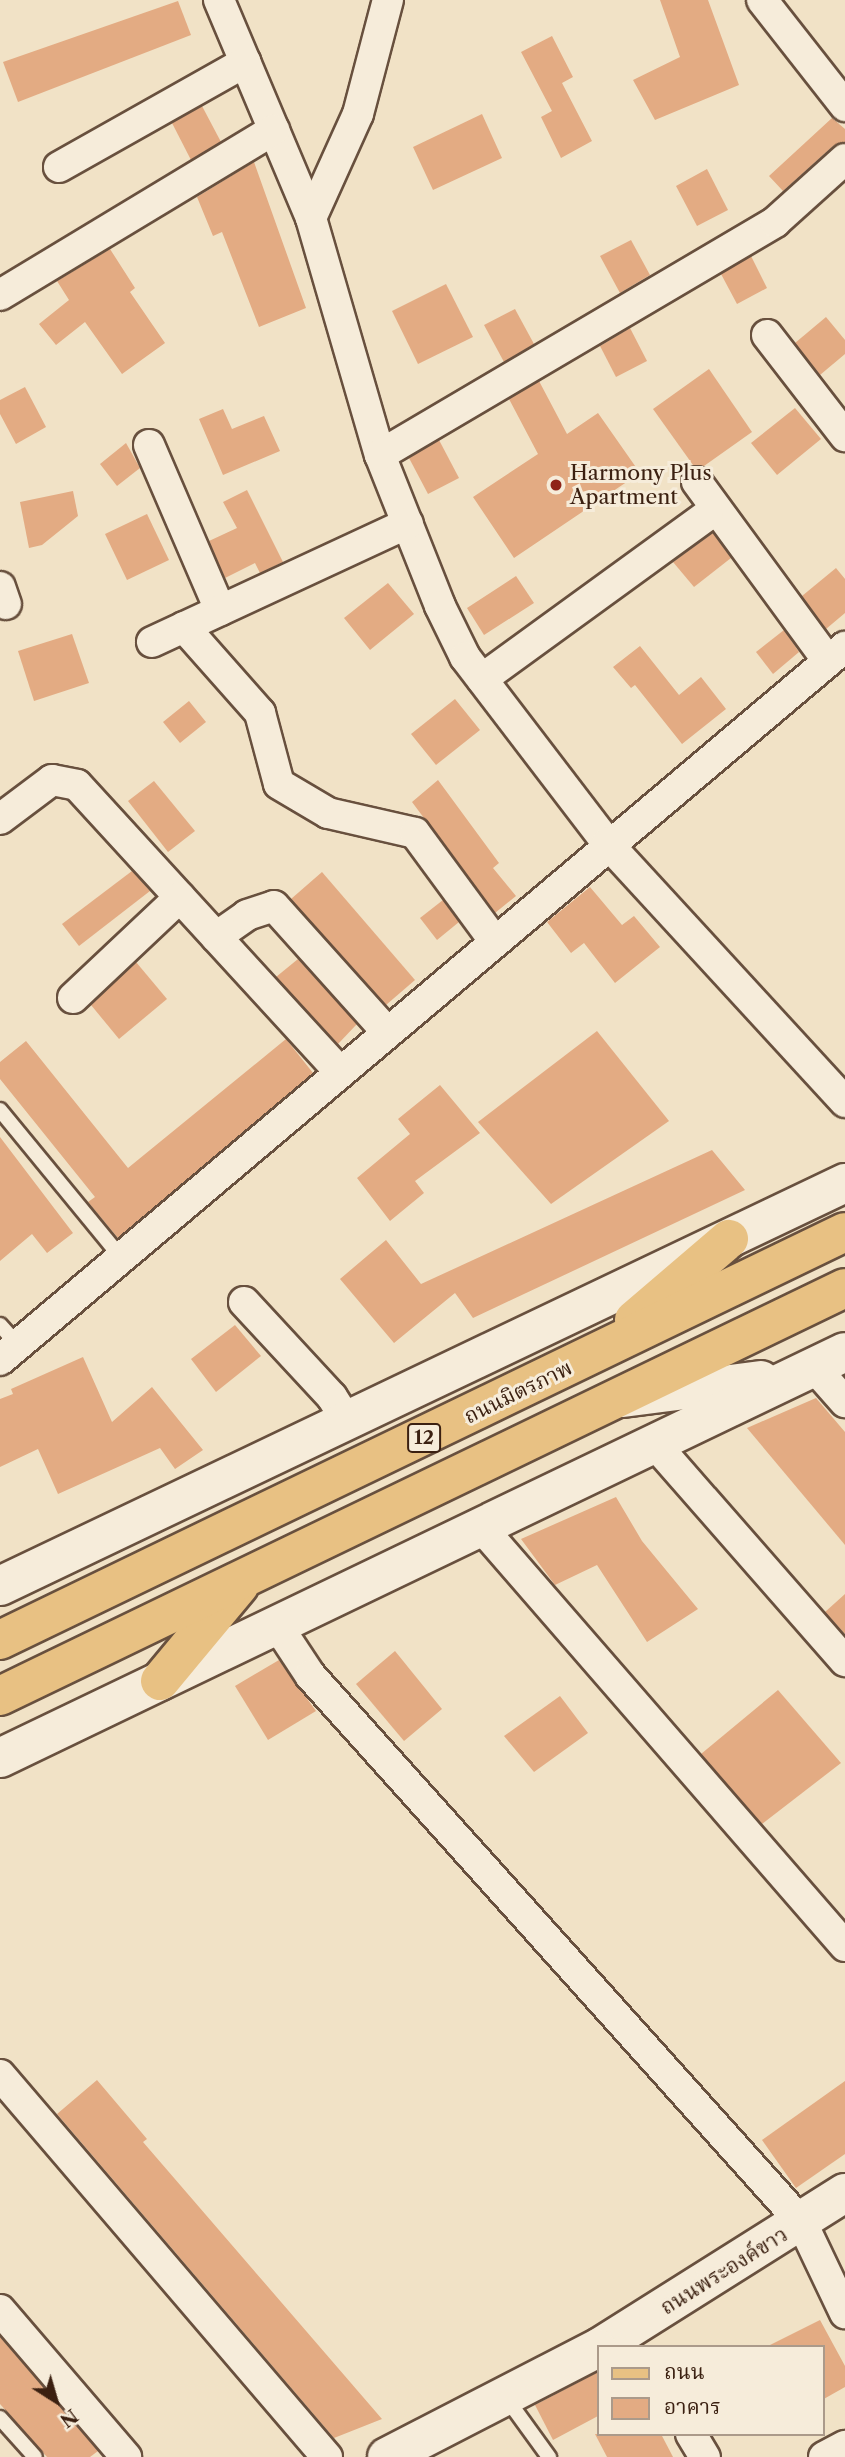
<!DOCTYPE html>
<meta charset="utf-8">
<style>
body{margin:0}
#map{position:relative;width:845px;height:2457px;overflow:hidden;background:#f1e2c6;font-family:"Libre Caslon Text","Noto Serif Thai",serif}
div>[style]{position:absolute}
.building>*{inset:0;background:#e3ab83}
.roads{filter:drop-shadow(2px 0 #68503e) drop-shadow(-2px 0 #68503e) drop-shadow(0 2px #68503e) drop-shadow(0 -2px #68503e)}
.lane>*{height:14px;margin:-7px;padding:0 7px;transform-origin:7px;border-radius:7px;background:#f6ecda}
.street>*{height:30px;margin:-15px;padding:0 15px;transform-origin:15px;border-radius:15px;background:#f6ecda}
.secondary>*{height:38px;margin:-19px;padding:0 19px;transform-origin:19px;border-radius:19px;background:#f6ecda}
.primary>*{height:38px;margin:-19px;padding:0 19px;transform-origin:19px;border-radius:19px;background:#e8c183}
.dots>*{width:19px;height:19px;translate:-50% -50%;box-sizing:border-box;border:4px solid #f6ecda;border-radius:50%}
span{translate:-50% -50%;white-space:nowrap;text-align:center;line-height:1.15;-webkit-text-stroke:6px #f6ecda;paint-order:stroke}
.shield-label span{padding:2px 5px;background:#f6ecda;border:2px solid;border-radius:5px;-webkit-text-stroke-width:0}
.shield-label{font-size:19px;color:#3b2011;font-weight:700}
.poi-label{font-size:21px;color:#3b2011}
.left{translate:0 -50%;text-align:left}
.street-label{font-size:21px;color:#3b2011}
.legend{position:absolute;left:597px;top:2345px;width:228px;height:91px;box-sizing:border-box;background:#f6ecda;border:2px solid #ab9a8a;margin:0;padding:9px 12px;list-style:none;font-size:21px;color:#3b2011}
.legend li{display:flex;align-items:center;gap:14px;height:35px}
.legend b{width:35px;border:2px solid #ab9a8a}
.north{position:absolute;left:21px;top:2366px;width:70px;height:70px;-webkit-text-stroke:5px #f6ecda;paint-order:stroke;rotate:143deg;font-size:19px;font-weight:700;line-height:28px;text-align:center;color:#3b2011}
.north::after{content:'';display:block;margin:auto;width:24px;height:32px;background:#3b2011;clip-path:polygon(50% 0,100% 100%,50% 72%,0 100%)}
</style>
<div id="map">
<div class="building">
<i style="clip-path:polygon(660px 0,708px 0,739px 85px,655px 120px,633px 80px,680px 57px)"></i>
<i style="clip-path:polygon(178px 1px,191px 35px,18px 102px,3px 62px)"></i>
<i style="clip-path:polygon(552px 36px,573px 77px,562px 83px,592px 141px,561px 158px,541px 117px,552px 111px,521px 52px)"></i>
<i style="clip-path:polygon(202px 106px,221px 142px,191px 160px,172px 123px)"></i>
<i style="clip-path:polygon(482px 114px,502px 158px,433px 190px,413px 147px)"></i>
<i style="clip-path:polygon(832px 118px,845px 129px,845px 142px,833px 146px,783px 191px,769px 176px)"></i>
<i style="clip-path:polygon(254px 162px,306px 308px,259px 327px,222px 232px,213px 236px,197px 197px)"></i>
<i style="clip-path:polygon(707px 169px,728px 210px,697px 226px,676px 186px)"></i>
<i style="clip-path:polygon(631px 240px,650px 275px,620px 293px,600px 256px)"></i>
<i style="clip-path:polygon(110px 249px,135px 288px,130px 292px,165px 343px,122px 374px,85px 322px,56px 345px,39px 324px,69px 300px,57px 281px)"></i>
<i style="clip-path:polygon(751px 256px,767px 288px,737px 304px,721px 274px)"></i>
<i style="clip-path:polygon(446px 284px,473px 337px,418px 364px,392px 311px)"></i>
<i style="clip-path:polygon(515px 309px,534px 344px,504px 362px,484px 325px)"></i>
<i style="clip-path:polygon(826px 317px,845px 340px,845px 354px,820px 375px,795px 343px)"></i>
<i style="clip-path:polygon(630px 328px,647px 361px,616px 377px,600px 346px)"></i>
<i style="clip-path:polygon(709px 369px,752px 432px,704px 466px,693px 465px,653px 409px)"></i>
<i style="clip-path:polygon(539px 381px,567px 434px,598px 413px,640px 473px,514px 558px,473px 497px,538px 454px,509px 399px)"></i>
<i style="clip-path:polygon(25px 387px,46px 427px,16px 444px,0 414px,0 400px)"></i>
<i style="clip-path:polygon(795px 408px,821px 439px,777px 475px,751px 443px)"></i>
<i style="clip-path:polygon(223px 409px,232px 429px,264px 416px,280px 451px,223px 475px,199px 419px)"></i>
<i style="clip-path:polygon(439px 440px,459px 478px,428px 494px,409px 458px)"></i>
<i style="clip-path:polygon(126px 443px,140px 468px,117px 486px,100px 464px)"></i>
<i style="clip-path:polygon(247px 490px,283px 562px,260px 573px,255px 563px,225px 578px,209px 541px,237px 528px,223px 502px)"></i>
<i style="clip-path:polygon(73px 491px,78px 516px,42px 545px,29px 548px,20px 502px)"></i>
<i style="clip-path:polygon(147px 514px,169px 560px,127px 580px,105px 534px)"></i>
<i style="clip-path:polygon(713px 533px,731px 558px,694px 587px,673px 562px)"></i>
<i style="clip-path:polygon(836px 568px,845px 579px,845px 613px,826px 629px,802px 596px)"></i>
<i style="clip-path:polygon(516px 576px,534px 603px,484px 635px,467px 608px)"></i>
<i style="clip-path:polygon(388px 583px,414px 614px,370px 650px,344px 618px)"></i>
<i style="clip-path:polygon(784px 630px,799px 652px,773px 674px,756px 652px)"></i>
<i style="clip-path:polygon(72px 634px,89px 683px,34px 701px,18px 651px)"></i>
<i style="clip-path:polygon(640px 646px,679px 695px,701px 677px,726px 709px,682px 744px,635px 685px,631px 688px,613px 667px)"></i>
<i style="clip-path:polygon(455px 699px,480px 730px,436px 765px,411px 734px)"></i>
<i style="clip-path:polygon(189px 701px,206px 722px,180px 743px,163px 722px)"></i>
<i style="clip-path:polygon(438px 780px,499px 863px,493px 868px,516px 896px,495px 913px,412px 802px)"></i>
<i style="clip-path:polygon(154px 781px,195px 831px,168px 852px,128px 801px)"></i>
<i style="clip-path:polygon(132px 871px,150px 891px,79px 946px,62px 924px)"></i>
<i style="clip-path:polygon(322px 872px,415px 980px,386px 1005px,291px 899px)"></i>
<i style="clip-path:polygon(590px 887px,622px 925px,634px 916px,660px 947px,615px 983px,584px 943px,571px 953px,547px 922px)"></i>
<i style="clip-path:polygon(443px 900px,459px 922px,437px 940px,420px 918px)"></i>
<i style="clip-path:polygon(298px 959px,357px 1024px,338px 1044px,276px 977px)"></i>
<i style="clip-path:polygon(136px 962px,167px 999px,119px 1039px,91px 1005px)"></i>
<i style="clip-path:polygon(597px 1031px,669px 1121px,551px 1204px,478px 1122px)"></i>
<i style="clip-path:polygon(286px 1039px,313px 1073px,118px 1238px,88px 1202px,95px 1197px,0 1079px,0 1062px,26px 1041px,128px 1168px)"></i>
<i style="clip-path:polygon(440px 1085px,480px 1133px,415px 1181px,424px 1193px,390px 1221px,357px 1178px,410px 1134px,398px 1119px)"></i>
<i style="clip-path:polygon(0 1137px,73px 1233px,47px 1253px,32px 1234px,0 1261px)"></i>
<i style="clip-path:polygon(712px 1150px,745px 1190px,473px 1318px,455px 1293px,394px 1343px,340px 1279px,386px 1240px,421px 1284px)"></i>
<i style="clip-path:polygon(235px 1325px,261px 1356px,216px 1392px,191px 1359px)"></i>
<i style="clip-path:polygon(83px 1357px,112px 1422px,152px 1387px,203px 1450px,175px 1469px,160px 1448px,58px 1494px,38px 1449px,0 1467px,0 1399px,13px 1394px,11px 1389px)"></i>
<i style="clip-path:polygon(816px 1398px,845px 1432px,845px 1545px,747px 1428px)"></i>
<i style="clip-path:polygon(616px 1497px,642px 1541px,698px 1609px,647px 1642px,597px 1565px,555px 1585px,521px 1539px)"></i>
<i style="clip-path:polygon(845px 1594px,845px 1634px,825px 1612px)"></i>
<i style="clip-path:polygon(395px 1651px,442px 1709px,404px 1741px,356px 1684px)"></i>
<i style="clip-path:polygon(279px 1660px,316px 1711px,268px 1740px,235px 1686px)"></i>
<i style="clip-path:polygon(778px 1690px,841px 1763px,762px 1824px,701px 1754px)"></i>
<i style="clip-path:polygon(560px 1696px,588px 1733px,534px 1772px,504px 1736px)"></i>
<i style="clip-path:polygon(97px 2080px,147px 2139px,143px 2142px,382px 2419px,334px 2438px,57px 2114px)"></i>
<i style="clip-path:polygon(845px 2081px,845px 2154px,796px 2188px,762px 2140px)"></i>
<i style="clip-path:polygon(820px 2320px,845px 2366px,845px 2387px,822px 2400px,822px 2347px,766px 2347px)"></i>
<i style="clip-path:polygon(0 2337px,98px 2451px,90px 2457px,47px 2457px,0 2404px)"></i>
<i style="clip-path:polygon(598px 2372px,598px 2416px,553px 2440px,535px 2405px)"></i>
<i style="clip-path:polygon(595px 2434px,661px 2434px,673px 2457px,607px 2457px)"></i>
</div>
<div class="roads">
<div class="lane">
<i style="left:0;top:1110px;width:189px;rotate:50.6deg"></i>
<i style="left:0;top:1325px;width:25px;rotate:48deg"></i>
<i style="left:507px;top:2399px;width:72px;rotate:54.1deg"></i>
<i style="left:0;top:2418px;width:52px;rotate:48.1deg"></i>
</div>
<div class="street">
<i style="left:219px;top:0;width:237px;rotate:67.1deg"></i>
<i style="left:311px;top:218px;width:247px;rotate:73.8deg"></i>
<i style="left:380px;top:455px;width:162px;rotate:68.3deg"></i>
<i style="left:440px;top:606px;width:57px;rotate:63.9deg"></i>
<i style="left:465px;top:657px;width:234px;rotate:52.6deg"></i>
<i style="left:607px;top:843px;width:352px;rotate:47.4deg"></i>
<i style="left:762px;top:0;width:135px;rotate:51.9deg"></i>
<i style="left:59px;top:167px;width:214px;rotate:-29.4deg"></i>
<i style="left:311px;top:218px;width:114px;rotate:-65.7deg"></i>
<i style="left:358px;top:114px;width:118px;rotate:-75.3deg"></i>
<i style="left:0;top:295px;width:320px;rotate:-31.1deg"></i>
<i style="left:767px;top:335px;width:128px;rotate:52.3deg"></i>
<i style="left:149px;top:445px;width:180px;rotate:66.7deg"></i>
<i style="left:380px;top:455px;width:459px;rotate:-30.5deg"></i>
<i style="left:775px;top:222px;width:94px;rotate:-42deg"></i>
<i style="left:697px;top:482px;width:222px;rotate:53.8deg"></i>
<i style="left:0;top:587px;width:18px;rotate:71deg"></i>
<i style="left:184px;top:627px;width:115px;rotate:48.5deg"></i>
<i style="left:260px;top:713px;width:73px;rotate:75deg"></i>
<i style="left:279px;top:784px;width:57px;rotate:30.6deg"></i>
<i style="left:328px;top:813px;width:89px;rotate:12.9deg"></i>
<i style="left:415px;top:833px;width:132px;rotate:53.7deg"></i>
<i style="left:152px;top:642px;width:282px;rotate:-24.9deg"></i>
<i style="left:482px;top:679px;width:279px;rotate:-36deg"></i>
<i style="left:0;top:819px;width:65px;rotate:-36.9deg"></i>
<i style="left:52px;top:780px;width:25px;rotate:11deg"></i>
<i style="left:77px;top:785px;width:388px;rotate:47.5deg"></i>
<i style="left:216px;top:937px;width:38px;rotate:-35deg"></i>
<i style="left:247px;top:915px;width:28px;rotate:-18deg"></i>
<i style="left:274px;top:906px;width:168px;rotate:48.1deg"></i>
<i style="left:73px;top:998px;width:147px;rotate:-43.3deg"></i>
<i style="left:244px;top:1302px;width:129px;rotate:47.2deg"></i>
<i style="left:332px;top:1397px;width:28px;rotate:58deg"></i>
<i style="left:0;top:1360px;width:1106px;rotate:-40.16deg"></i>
<i style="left:814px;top:1367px;width:47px;rotate:48.5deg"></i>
<i style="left:654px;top:1443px;width:290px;rotate:48.8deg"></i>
<i style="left:481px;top:1527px;width:555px;rotate:49.02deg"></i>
<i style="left:277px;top:1625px;width:60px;rotate:56.6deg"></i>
<i style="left:310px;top:1675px;width:736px;rotate:48.08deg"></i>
<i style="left:802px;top:2223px;width:100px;rotate:64.5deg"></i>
<i style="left:0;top:2075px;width:503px;rotate:49.44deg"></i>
<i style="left:0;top:2310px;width:194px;rotate:49.4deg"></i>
<i style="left:691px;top:2434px;width:27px;rotate:59deg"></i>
<i style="left:824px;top:2457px;width:24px;rotate:-28deg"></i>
</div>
<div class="secondary">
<i style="left:623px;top:1398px;width:139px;rotate:-7.4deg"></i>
<i style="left:0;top:1586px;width:936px;rotate:-25.5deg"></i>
<i style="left:0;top:1758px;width:937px;rotate:-25.66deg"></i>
<i style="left:600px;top:2347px;width:289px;rotate:-32.2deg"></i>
<i style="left:387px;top:2457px;width:237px;rotate:-27.3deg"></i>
</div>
<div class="primary">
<i style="left:634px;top:1320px;width:125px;rotate:-40.5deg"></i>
<i style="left:0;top:1640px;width:938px;rotate:-25.77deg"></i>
<i style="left:160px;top:1681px;width:124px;rotate:-50.3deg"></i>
<i style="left:0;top:1696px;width:938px;rotate:-25.77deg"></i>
</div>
</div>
<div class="dots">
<i style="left:556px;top:485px;background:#8f2418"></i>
</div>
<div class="shield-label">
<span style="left:424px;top:1438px">12</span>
</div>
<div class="poi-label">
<span class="left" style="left:570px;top:485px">Harmony Plus<br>Apartment</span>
</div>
<div class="street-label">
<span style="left:518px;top:1392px;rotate:-26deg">ถนนมิตรภาพ</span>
<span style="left:724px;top:2271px;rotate:-32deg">ถนนพระองค์ขาว</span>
</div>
<ul class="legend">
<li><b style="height:9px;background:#e8c183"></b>ถนน</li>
<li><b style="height:19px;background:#e3ab83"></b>อาคาร</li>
</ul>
<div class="north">N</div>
</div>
